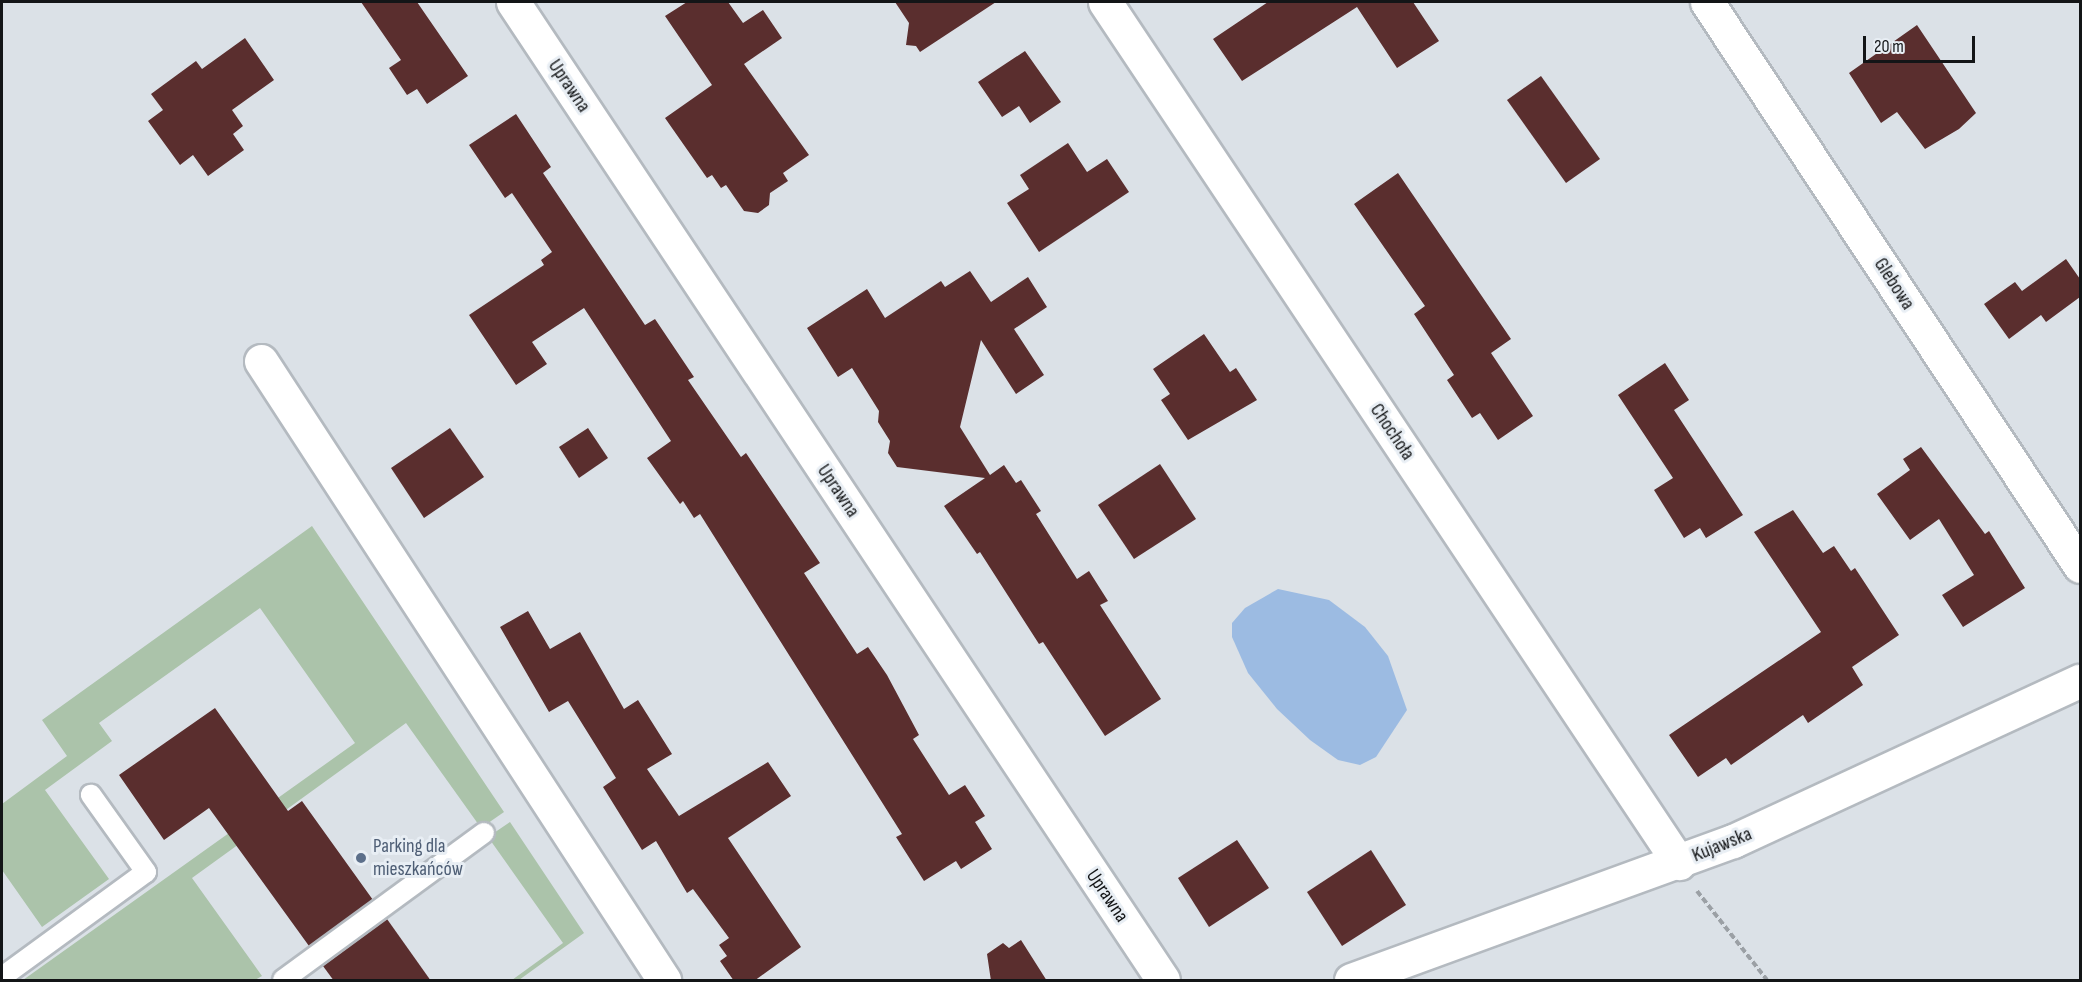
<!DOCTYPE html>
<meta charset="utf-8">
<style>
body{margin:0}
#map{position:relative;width:2082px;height:982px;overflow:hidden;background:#dbe1e7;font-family:"Sofia Sans Condensed",sans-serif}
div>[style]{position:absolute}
.green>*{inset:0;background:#abc3aa}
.water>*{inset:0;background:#9cbbe2}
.building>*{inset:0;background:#5a2e2e}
.path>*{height:4px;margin-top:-2px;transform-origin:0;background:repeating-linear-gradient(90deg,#9ba0a5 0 6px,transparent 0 9px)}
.roads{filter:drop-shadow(2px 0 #b4bac0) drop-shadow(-2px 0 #b4bac0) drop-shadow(0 2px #b4bac0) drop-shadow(0 -2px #b4bac0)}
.lane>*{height:20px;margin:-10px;padding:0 10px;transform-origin:10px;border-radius:10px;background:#fff}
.street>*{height:33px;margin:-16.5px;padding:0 16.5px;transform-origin:16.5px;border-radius:16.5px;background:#fff}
.dots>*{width:16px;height:16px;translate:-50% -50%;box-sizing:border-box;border:3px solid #e8eef4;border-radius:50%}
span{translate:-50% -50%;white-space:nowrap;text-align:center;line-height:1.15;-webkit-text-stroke:6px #e8eef4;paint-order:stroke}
.street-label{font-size:20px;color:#131517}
.service-label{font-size:20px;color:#4e5e75}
.left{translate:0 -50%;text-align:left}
.frame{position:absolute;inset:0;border:3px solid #131517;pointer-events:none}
.scale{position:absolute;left:1863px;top:36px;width:112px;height:27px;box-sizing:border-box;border:3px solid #131517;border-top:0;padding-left:8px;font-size:18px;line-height:21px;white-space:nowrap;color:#131517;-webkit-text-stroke:4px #e8eef4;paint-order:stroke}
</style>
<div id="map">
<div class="green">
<i style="clip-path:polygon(312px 526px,504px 812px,481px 828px,406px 723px,192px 878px,262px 976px,255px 980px,23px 980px,355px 743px,260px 608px,99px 723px,112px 741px,45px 790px,109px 879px,42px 927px,2px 870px,2px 804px,67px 756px,42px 720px)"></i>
<i style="clip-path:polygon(510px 822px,584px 933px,519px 980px,512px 980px,563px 943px,488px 837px)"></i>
</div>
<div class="water">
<i style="clip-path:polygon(1278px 589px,1329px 600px,1365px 627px,1388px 656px,1407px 710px,1376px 757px,1360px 765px,1338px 760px,1310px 740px,1277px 709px,1248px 673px,1232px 637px,1232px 623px,1245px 608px)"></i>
</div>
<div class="building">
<i style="clip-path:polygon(361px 2px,417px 2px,468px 76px,427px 104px,417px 89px,407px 95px,389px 68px,401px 60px)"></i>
<i style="clip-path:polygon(687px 2px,728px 2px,743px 23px,763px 10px,782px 38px,744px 64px,809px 155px,783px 173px,788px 181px,770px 193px,769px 205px,758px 213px,744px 211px,726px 185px,721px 188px,712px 175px,707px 178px,665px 118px,712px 85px,665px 16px)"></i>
<i style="clip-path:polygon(895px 2px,996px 2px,920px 52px,916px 46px,906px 45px,909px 23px)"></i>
<i style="clip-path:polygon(1268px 2px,1413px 2px,1439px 41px,1397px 68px,1357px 7px,1242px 81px,1213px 39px)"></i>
<i style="clip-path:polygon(1917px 25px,1976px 113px,1959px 129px,1925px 149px,1897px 112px,1881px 123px,1849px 73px)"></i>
<i style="clip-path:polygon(245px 38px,274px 80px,232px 110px,243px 126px,233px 134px,244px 150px,208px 176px,193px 155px,180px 165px,148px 121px,163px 110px,151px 94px,196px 61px,202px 69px)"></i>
<i style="clip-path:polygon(1025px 51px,1061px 102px,1030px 123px,1019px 106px,1002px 117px,978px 82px)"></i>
<i style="clip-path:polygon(1541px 76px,1600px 159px,1566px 183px,1507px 100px)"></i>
<i style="clip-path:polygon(516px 114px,551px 167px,543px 173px,645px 325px,655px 319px,694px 377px,688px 380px,741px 457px,746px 453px,820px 563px,804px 573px,857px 654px,868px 647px,887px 675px,919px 735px,913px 739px,949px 795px,965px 785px,985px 816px,975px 822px,992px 849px,961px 869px,956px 861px,924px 881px,896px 837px,902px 834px,700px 514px,694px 518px,683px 501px,680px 504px,647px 458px,671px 441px,584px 308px,532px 342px,547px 364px,516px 385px,469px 315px,544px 265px,541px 260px,552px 252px,512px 193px,505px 198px,469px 145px)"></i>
<i style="clip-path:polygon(1068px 143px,1087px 172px,1107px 159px,1129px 192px,1039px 252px,1007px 203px,1029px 189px,1020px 175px)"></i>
<i style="clip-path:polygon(1398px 173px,1511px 339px,1491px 353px,1533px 416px,1498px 440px,1480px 413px,1472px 418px,1447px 380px,1454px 375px,1414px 314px,1425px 306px,1354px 204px)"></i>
<i style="clip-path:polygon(2066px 259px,2080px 279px,2080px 297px,2046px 322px,2041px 315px,2009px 339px,1984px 304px,2015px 282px,2022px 291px)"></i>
<i style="clip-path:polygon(970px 271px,991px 302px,1028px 277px,1047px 307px,1014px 329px,1044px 375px,1016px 394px,981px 340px,960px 427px,990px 475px,1004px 465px,1016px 483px,1021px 480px,1041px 511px,1036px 514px,1077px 579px,1089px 571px,1108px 601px,1100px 605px,1161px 699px,1105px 736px,1043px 642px,1039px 644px,980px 552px,977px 554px,944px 506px,985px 478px,897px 467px,888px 453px,890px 441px,878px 422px,879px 411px,852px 368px,838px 377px,807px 328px,867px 289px,885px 318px,941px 281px,945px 287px)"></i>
<i style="clip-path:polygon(1204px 334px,1230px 372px,1236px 368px,1257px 400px,1188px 440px,1161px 400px,1170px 394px,1153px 369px)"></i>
<i style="clip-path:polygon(1665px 363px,1689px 400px,1674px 410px,1743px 515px,1706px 538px,1700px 528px,1684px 538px,1654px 490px,1673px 478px,1618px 395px)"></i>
<i style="clip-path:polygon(450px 428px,484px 477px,424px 518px,391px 468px)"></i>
<i style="clip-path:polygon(588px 428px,608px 458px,579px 478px,559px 447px)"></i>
<i style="clip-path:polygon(1921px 447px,1985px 534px,1989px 531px,2025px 588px,1963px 627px,1942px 595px,1974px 575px,1939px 519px,1910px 540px,1877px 494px,1910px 470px,1903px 459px)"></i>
<i style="clip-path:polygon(1160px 464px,1196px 519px,1134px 559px,1098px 505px)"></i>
<i style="clip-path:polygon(1793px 510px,1823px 553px,1834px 546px,1851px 571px,1855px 568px,1899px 635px,1852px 667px,1863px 685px,1808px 723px,1803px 715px,1731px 765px,1726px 758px,1698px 777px,1669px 735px,1821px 632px,1754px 532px)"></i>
<i style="clip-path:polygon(528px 611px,550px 649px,580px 632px,624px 709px,638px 700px,672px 754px,647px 769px,679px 816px,768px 762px,791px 796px,728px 838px,801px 947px,754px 981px,734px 981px,720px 961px,727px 956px,719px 945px,729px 938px,693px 889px,687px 893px,656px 841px,642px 850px,603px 787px,616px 778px,568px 701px,549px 712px,500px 627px)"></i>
<i style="clip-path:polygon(215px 708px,288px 811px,302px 801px,373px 900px,309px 946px,209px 808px,164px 840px,119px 775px)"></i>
<i style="clip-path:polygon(1237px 840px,1269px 888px,1209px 927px,1178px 878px)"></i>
<i style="clip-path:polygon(1371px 850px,1406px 905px,1342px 946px,1307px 892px)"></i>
<i style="clip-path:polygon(387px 919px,431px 981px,334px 981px,323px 966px)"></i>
<i style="clip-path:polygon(1021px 940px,1047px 981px,991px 981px,987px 954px,1003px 943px,1009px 948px)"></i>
</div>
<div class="path">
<i style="left:1697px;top:891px;width:113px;rotate:51.8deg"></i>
</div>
<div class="roads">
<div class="lane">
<i style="left:2px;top:977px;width:178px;rotate:-36.1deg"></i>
<i style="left:146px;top:872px;width:95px;rotate:-125.5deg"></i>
<i style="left:283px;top:980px;width:249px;rotate:-36.2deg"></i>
</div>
<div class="street">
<i style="left:513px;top:2px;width:1174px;rotate:56.39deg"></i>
<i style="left:1105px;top:2px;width:1035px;rotate:56.31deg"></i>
<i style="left:1707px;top:2px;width:676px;rotate:56.52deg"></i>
<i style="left:261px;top:361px;width:739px;rotate:56.93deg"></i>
<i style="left:1351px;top:980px;width:407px;rotate:-20deg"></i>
<i style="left:1733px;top:841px;width:382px;rotate:-24.8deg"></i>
</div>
</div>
<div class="dots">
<i style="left:361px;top:858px;background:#5c6f8a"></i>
</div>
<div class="street-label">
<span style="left:569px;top:86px;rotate:56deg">Uprawna</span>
<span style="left:1894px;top:284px;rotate:57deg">Glebowa</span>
<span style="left:1392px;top:432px;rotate:56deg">Chochoła</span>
<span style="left:838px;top:491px;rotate:56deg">Uprawna</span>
<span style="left:1722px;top:845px;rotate:-22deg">Kujawska</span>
<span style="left:1107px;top:896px;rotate:56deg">Uprawna</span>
</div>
<div class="service-label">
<span class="left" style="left:373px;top:858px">Parking dla<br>mieszkańców</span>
</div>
<div class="frame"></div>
<div class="scale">20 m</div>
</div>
